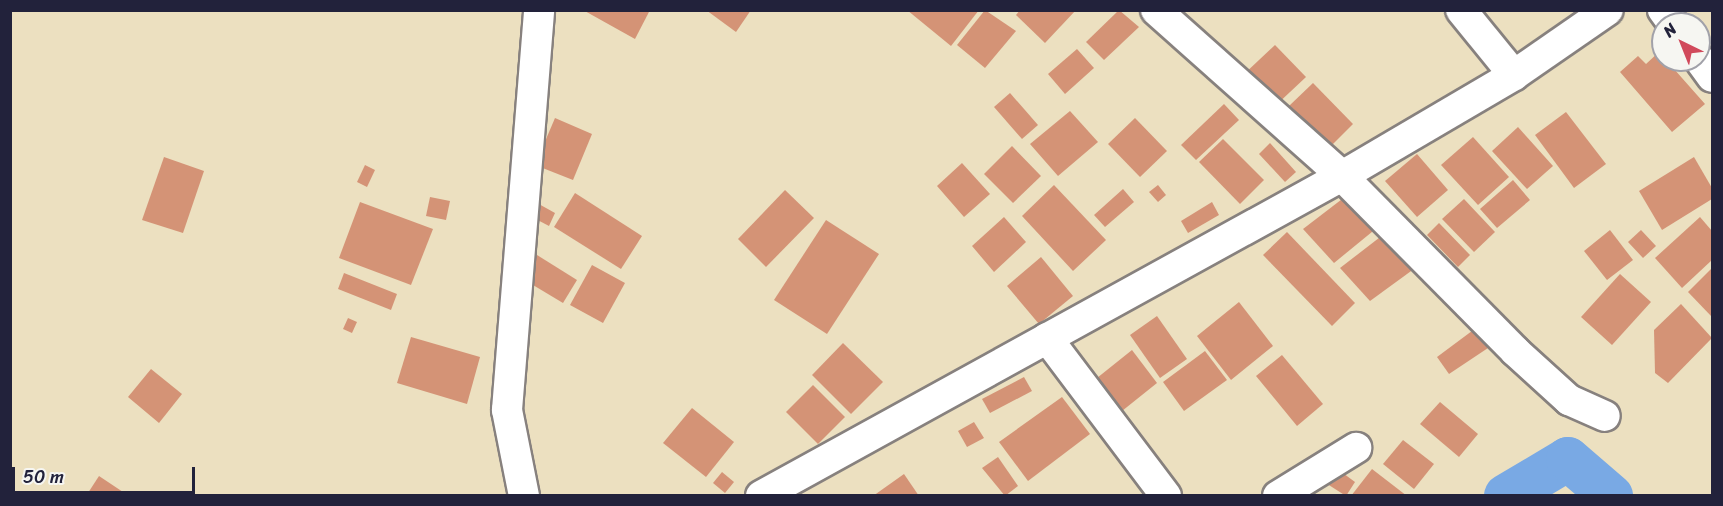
<!DOCTYPE html>
<style>
body{margin:0}
#map{position:relative;width:1723px;height:506px;overflow:hidden;background:#ece0c0;font-family:Sriracha,sans-serif}
div>[style]{position:absolute}
.river>*{height:44px;margin:-22px;padding:0 22px;transform-origin:22px;border-radius:22px;background:#79a9e4}
.building>*{inset:0;background:#d49376}
.roads{filter:drop-shadow(2px 0 #87817e) drop-shadow(-2px 0 #87817e) drop-shadow(0 2px #87817e) drop-shadow(0 -2px #87817e)}
.minor>*{height:30px;margin:-15px;padding:0 15px;transform-origin:15px;border-radius:15px;background:#fff}
span{translate:-50% -50%;white-space:nowrap;text-align:center;line-height:1.15;-webkit-text-stroke:5px #f6f6f2;paint-order:stroke}
.frame{position:absolute;inset:0;border:12px solid #22223b;pointer-events:none}
.north{position:absolute;left:1651px;top:12px;width:60px;height:60px;box-sizing:border-box;background:#f6f6f2;border:2px solid #a1a1a9;border-radius:50%;rotate:317deg;font-size:16px;font-weight:700;line-height:24px;text-align:center;color:#22223b}
.north::after{content:'';display:block;margin:auto;width:21px;height:27px;background:#d1495b;clip-path:polygon(50% 0,100% 100%,50% 72%,0 100%)}
.scale{position:absolute;left:12px;top:467px;width:183px;height:27px;box-sizing:border-box;border:3px solid #22223b;border-top:0;padding-left:8px;font-size:18px;line-height:21px;white-space:nowrap;color:#22223b;-webkit-text-stroke:4px #f6f6f2;paint-order:stroke}
</style>
<div id="map">
<div class="river">
<i style="left:1506px;top:496px;width:72px;rotate:-30.8deg"></i>
<i style="left:1568px;top:459px;width:57px;rotate:40.7deg"></i>
</div>
<div class="building">
<i style="clip-path:polygon(583px 10px,650px 10px,635px 39px)"></i>
<i style="clip-path:polygon(706px 10px,751px 10px,736px 32px)"></i>
<i style="clip-path:polygon(907px 10px,979px 10px,951px 46px)"></i>
<i style="clip-path:polygon(985px 10px,1016px 31px,985px 68px,957px 45px)"></i>
<i style="clip-path:polygon(1020px 10px,1076px 10px,1045px 43px,1016px 15px)"></i>
<i style="clip-path:polygon(1119px 10px,1139px 27px,1104px 60px,1086px 42px)"></i>
<i style="clip-path:polygon(1275px 45px,1306px 77px,1273px 108px,1242px 76px)"></i>
<i style="clip-path:polygon(1077px 49px,1094px 68px,1065px 94px,1048px 74px)"></i>
<i style="clip-path:polygon(1659px 52px,1705px 104px,1672px 132px,1620px 72px,1638px 56px,1646px 64px)"></i>
<i style="clip-path:polygon(1313px 83px,1353px 124px,1329px 148px,1289px 106px)"></i>
<i style="clip-path:polygon(1010px 93px,1038px 125px,1022px 139px,994px 107px)"></i>
<i style="clip-path:polygon(1224px 104px,1239px 120px,1196px 160px,1181px 145px)"></i>
<i style="clip-path:polygon(1070px 111px,1098px 142px,1058px 176px,1030px 144px)"></i>
<i style="clip-path:polygon(1566px 112px,1606px 164px,1574px 188px,1535px 135px)"></i>
<i style="clip-path:polygon(555px 118px,592px 134px,573px 180px,535px 165px)"></i>
<i style="clip-path:polygon(1135px 118px,1167px 151px,1140px 177px,1108px 144px)"></i>
<i style="clip-path:polygon(1518px 127px,1553px 166px,1527px 189px,1492px 151px)"></i>
<i style="clip-path:polygon(1473px 137px,1509px 177px,1478px 205px,1441px 165px)"></i>
<i style="clip-path:polygon(1223px 139px,1264px 180px,1240px 204px,1199px 162px)"></i>
<i style="clip-path:polygon(1270px 143px,1296px 172px,1285px 182px,1259px 154px)"></i>
<i style="clip-path:polygon(1012px 146px,1041px 176px,1013px 203px,984px 174px)"></i>
<i style="clip-path:polygon(1417px 154px,1448px 190px,1417px 217px,1385px 181px)"></i>
<i style="clip-path:polygon(164px 157px,204px 171px,183px 233px,142px 220px)"></i>
<i style="clip-path:polygon(1694px 157px,1712px 188px,1712px 199px,1662px 230px,1639px 191px)"></i>
<i style="clip-path:polygon(962px 163px,990px 194px,964px 217px,937px 186px)"></i>
<i style="clip-path:polygon(365px 165px,375px 170px,367px 187px,357px 182px)"></i>
<i style="clip-path:polygon(1513px 180px,1530px 200px,1497px 228px,1480px 209px)"></i>
<i style="clip-path:polygon(1054px 185px,1106px 240px,1073px 271px,1022px 216px)"></i>
<i style="clip-path:polygon(1158px 185px,1166px 195px,1158px 202px,1149px 192px)"></i>
<i style="clip-path:polygon(1123px 189px,1134px 202px,1105px 227px,1094px 215px)"></i>
<i style="clip-path:polygon(785px 190px,814px 218px,766px 267px,738px 239px)"></i>
<i style="clip-path:polygon(575px 193px,642px 236px,621px 269px,554px 227px)"></i>
<i style="clip-path:polygon(1350px 193px,1378px 227px,1334px 263px,1303px 229px)"></i>
<i style="clip-path:polygon(430px 197px,450px 201px,446px 220px,426px 216px)"></i>
<i style="clip-path:polygon(1464px 199px,1495px 232px,1474px 252px,1442px 219px)"></i>
<i style="clip-path:polygon(360px 202px,433px 229px,411px 285px,339px 258px)"></i>
<i style="clip-path:polygon(1212px 202px,1219px 215px,1188px 233px,1181px 221px)"></i>
<i style="clip-path:polygon(537px 203px,555px 213px,549px 226px,530px 216px)"></i>
<i style="clip-path:polygon(1004px 217px,1026px 242px,994px 272px,972px 246px)"></i>
<i style="clip-path:polygon(1700px 217px,1712px 231px,1712px 260px,1682px 288px,1655px 258px)"></i>
<i style="clip-path:polygon(826px 220px,879px 254px,827px 334px,774px 300px)"></i>
<i style="clip-path:polygon(1439px 223px,1470px 255px,1458px 267px,1427px 235px)"></i>
<i style="clip-path:polygon(1610px 230px,1633px 260px,1607px 280px,1584px 251px)"></i>
<i style="clip-path:polygon(1641px 230px,1656px 246px,1643px 258px,1628px 242px)"></i>
<i style="clip-path:polygon(1388px 231px,1418px 266px,1370px 301px,1340px 268px)"></i>
<i style="clip-path:polygon(1287px 232px,1355px 303px,1332px 326px,1263px 255px)"></i>
<i style="clip-path:polygon(537px 255px,577px 280px,563px 303px,523px 279px)"></i>
<i style="clip-path:polygon(1041px 257px,1073px 296px,1039px 324px,1007px 286px)"></i>
<i style="clip-path:polygon(592px 265px,625px 283px,603px 323px,570px 305px)"></i>
<i style="clip-path:polygon(1712px 268px,1712px 317px,1688px 292px)"></i>
<i style="clip-path:polygon(344px 273px,397px 294px,391px 310px,338px 289px)"></i>
<i style="clip-path:polygon(1620px 274px,1651px 302px,1612px 345px,1581px 317px)"></i>
<i style="clip-path:polygon(1239px 302px,1273px 346px,1231px 380px,1197px 336px)"></i>
<i style="clip-path:polygon(1681px 304px,1712px 338px,1668px 383px,1655px 373px,1654px 330px)"></i>
<i style="clip-path:polygon(1157px 316px,1187px 359px,1160px 378px,1130px 335px)"></i>
<i style="clip-path:polygon(348px 318px,357px 322px,352px 333px,343px 329px)"></i>
<i style="clip-path:polygon(1476px 328px,1491px 346px,1449px 374px,1437px 357px)"></i>
<i style="clip-path:polygon(411px 337px,480px 357px,467px 404px,397px 383px)"></i>
<i style="clip-path:polygon(843px 343px,883px 382px,851px 414px,812px 375px)"></i>
<i style="clip-path:polygon(1132px 350px,1157px 383px,1122px 411px,1097px 378px)"></i>
<i style="clip-path:polygon(1205px 351px,1227px 380px,1184px 411px,1163px 382px)"></i>
<i style="clip-path:polygon(1282px 355px,1323px 404px,1297px 426px,1256px 376px)"></i>
<i style="clip-path:polygon(151px 369px,182px 394px,159px 423px,128px 397px)"></i>
<i style="clip-path:polygon(1024px 377px,1032px 391px,990px 413px,982px 399px)"></i>
<i style="clip-path:polygon(813px 385px,845px 417px,818px 444px,786px 412px)"></i>
<i style="clip-path:polygon(1062px 397px,1090px 434px,1028px 481px,999px 442px)"></i>
<i style="clip-path:polygon(1440px 402px,1478px 434px,1459px 457px,1420px 424px)"></i>
<i style="clip-path:polygon(692px 408px,734px 442px,706px 477px,663px 443px)"></i>
<i style="clip-path:polygon(974px 422px,984px 438px,967px 447px,958px 431px)"></i>
<i style="clip-path:polygon(1403px 440px,1434px 464px,1414px 489px,1383px 464px)"></i>
<i style="clip-path:polygon(998px 457px,1018px 486px,1005px 496px,982px 468px)"></i>
<i style="clip-path:polygon(1332px 465px,1355px 482px,1346px 496px,1321px 480px)"></i>
<i style="clip-path:polygon(1372px 469px,1407px 496px,1351px 496px)"></i>
<i style="clip-path:polygon(722px 472px,734px 482px,725px 493px,713px 483px)"></i>
<i style="clip-path:polygon(904px 474px,919px 496px,873px 496px)"></i>
<i style="clip-path:polygon(99px 476px,129px 496px,86px 496px)"></i>
</div>
<div class="roads">
<div class="minor">
<i style="left:1156px;top:10px;width:249px;rotate:41.7deg"></i>
<i style="left:1342px;top:176px;width:246px;rotate:45.3deg"></i>
<i style="left:1515px;top:351px;width:73px;rotate:42.2deg"></i>
<i style="left:1569px;top:400px;width:39px;rotate:24deg"></i>
<i style="left:1461px;top:10px;width:84px;rotate:50.8deg"></i>
<i style="left:1663px;top:10px;width:17px;rotate:54deg"></i>
<i style="left:1699px;top:59px;width:22px;rotate:54deg"></i>
<i style="left:1047px;top:338px;width:198px;rotate:53deg"></i>
<i style="left:524px;top:496px;width:88px;rotate:-101.2deg"></i>
<i style="left:507px;top:410px;width:401px;rotate:-85.4deg"></i>
<i style="left:761px;top:496px;width:663px;rotate:-28.84deg"></i>
<i style="left:1342px;top:176px;width:199px;rotate:-30.4deg"></i>
<i style="left:1514px;top:75px;width:114px;rotate:-34.7deg"></i>
<i style="left:1278px;top:496px;width:92px;rotate:-31.6deg"></i>
</div>
</div>
<div class="frame"></div>
<div class="north">N</div>
<div class="scale">50 m</div>
</div>
